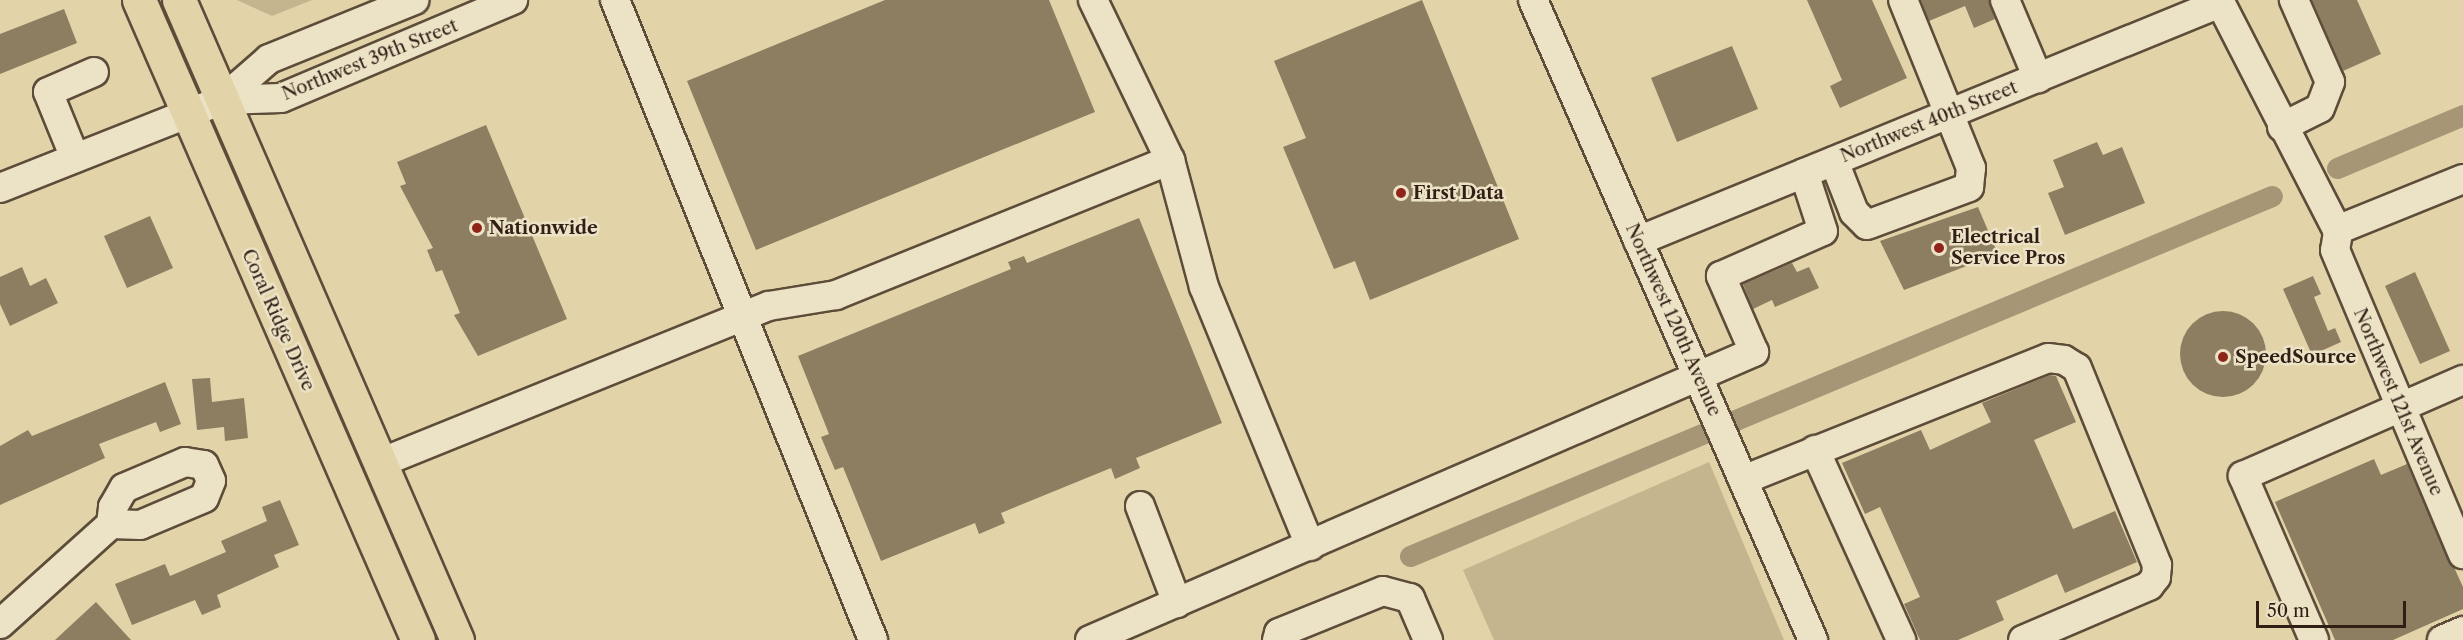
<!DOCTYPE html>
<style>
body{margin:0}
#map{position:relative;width:2463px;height:640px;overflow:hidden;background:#e2d4a8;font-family:"Libre Caslon Text",serif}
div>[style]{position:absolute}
.green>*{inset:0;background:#c4b58f}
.canal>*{height:21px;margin:-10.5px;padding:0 10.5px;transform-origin:10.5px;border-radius:10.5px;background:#a69676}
.building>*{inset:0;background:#8d7d61}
.round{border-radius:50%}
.roads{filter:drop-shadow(2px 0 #5d4c3a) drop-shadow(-2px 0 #5d4c3a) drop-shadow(0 2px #5d4c3a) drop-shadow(0 -2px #5d4c3a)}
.minor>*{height:28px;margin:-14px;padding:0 14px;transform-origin:14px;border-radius:14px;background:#ece3c6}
.major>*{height:33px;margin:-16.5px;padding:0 16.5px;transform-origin:16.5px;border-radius:16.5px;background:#e2d4a8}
.dots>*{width:16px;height:16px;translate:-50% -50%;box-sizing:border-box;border:3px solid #ece3c6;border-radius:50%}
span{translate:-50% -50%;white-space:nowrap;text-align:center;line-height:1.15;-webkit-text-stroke:5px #ece3c6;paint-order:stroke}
.street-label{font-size:18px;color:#311e15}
.poi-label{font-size:18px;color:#311e15;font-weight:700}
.left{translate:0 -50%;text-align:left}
.scale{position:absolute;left:2256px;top:601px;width:150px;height:27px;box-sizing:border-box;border:3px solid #311e15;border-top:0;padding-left:8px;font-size:18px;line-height:21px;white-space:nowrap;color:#311e15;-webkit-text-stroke:4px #ece3c6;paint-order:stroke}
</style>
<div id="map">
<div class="green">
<i style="clip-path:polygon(237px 0,312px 0,272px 16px)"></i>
<i style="clip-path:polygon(1709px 462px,1784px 640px,1494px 640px,1463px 570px)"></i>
</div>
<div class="canal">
<i style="left:2337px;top:168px;width:137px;rotate:-22.8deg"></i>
<i style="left:1410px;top:556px;width:934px;rotate:-22.67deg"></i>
</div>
<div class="building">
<i style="clip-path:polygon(885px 0,1049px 0,1095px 112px,756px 250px,687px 81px)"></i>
<i style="clip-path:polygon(1422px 0,1519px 239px,1370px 300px,1355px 261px,1334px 269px,1283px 147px,1306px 138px,1274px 61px)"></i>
<i style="clip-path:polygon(1807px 0,1872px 0,1907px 78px,1840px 108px,1830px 86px,1842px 80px)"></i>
<i style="clip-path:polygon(1921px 0,1989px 0,1995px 19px,1974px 28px,1965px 6px,1929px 21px)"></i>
<i style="clip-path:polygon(2312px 0,2357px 0,2381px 54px,2343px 71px)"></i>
<i style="clip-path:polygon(64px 9px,77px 43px,0 74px,0 34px)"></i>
<i style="clip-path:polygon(1732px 46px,1758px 109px,1677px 142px,1651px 78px)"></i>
<i style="clip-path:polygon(486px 125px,567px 319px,478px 356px,454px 315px,460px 313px,442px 270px,436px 272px,427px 250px,433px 248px,400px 186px,406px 184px,397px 162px)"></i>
<i style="clip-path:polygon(2097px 142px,2103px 155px,2122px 147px,2145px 203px,2065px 235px,2048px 193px,2064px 187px,2053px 160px)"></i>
<i style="clip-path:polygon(1978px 207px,1998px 254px,1904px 290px,1880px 241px)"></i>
<i style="clip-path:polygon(150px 216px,173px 268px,127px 288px,104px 236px)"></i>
<i style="clip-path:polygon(1139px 218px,1222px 423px,1136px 458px,1140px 468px,1115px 479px,1111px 468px,1001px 513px,1005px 523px,979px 534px,975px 523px,881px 561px,843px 467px,835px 470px,821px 437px,829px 434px,798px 356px,1011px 269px,1008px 262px,1024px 256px,1027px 263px)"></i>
<i style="clip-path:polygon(1792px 263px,1797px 272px,1809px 267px,1819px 288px,1775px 307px,1772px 300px,1753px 309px,1743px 284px)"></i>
<i style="clip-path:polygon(22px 267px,30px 286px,46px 278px,58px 303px,10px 326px,0 304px,0 277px)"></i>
<i style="clip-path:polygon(2415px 272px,2450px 351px,2420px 364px,2385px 286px)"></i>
<i style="clip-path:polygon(2313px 276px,2321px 294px,2314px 297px,2328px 331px,2335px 328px,2341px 342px,2312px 355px,2283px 289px)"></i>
<i class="round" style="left:2180px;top:311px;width:86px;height:86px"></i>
<i style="clip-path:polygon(2050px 375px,2056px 376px,2076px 422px,2034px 440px,2073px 529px,2115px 511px,2137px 562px,2065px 593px,2057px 574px,1996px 601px,2004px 620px,1958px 640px,1920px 640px,1904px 604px,1920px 597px,1880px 507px,1865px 514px,1842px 463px,1921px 430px,1930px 450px,1991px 422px,1982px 403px)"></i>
<i style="clip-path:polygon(210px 378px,212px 402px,244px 398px,248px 438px,225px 441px,224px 427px,197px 430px,192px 379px)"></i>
<i style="clip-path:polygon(165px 382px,181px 424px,160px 432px,156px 422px,99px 444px,105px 458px,0 505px,0 446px,28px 430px,32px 436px)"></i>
<i style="clip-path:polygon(2374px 459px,2381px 475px,2407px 464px,2463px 587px,2463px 609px,2393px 640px,2335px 640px,2275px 502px)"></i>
<i style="clip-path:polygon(280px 500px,299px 545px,274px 555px,279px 567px,217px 595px,221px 607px,202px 615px,195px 600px,132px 625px,115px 584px,165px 564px,170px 576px,226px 552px,221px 541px,267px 521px,262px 507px)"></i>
<i style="clip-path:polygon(96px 602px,131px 640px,55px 640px)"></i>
</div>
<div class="roads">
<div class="minor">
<i style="left:615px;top:0;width:690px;rotate:68.04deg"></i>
<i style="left:1093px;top:0;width:178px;rotate:64.3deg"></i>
<i style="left:1170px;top:160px;width:131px;rotate:75deg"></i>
<i style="left:1204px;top:287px;width:280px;rotate:67.7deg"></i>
<i style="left:1533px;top:0;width:699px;rotate:66.37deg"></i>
<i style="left:2005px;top:0;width:85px;rotate:67.1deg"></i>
<i style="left:2219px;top:0;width:261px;rotate:62.8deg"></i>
<i style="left:2338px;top:232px;width:18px;rotate:99deg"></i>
<i style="left:2335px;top:250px;width:330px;rotate:67.2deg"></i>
<i style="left:222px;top:100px;width:59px;rotate:-1.9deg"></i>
<i style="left:281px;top:98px;width:252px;rotate:-22.9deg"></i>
<i style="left:2282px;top:127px;width:42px;rotate:-26.6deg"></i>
<i style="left:2320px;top:108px;width:28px;rotate:-69deg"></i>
<i style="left:2330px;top:82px;width:90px;rotate:-113.7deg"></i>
<i style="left:75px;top:158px;width:71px;rotate:-112.2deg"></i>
<i style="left:48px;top:92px;width:50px;rotate:-23.5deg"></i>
<i style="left:1834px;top:161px;width:55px;rotate:68.6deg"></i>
<i style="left:1854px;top:212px;width:18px;rotate:45deg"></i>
<i style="left:1867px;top:225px;width:109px;rotate:-20.4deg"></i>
<i style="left:1969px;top:187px;width:19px;rotate:-84deg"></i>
<i style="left:1971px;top:168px;width:181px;rotate:-112deg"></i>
<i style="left:0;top:188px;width:239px;rotate:-21.6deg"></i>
<i style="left:222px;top:100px;width:62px;rotate:-41.1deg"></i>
<i style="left:269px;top:59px;width:157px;rotate:-22.1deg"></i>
<i style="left:2337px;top:230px;width:136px;rotate:-22deg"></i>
<i style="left:1638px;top:241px;width:629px;rotate:-22.24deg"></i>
<i style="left:1815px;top:450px;width:209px;rotate:65.6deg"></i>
<i style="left:380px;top:463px;width:419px;rotate:-22deg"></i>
<i style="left:769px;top:306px;width:68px;rotate:-9.3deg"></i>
<i style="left:836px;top:295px;width:360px;rotate:-22deg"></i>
<i style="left:1743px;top:480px;width:328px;rotate:-21.8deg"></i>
<i style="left:2048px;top:358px;width:16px;rotate:7deg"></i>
<i style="left:2064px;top:360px;width:15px;rotate:32deg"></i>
<i style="left:2077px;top:368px;width:213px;rotate:67.9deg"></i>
<i style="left:2157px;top:565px;width:12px;rotate:95deg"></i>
<i style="left:2156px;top:577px;width:11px;rotate:128deg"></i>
<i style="left:2149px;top:586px;width:137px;rotate:156.8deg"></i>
<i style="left:1140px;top:506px;width:104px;rotate:69.1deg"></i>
<i style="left:0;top:624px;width:149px;rotate:-42deg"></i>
<i style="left:111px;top:524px;width:17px;rotate:-83deg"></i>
<i style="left:113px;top:507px;width:22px;rotate:-60deg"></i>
<i style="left:124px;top:488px;width:66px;rotate:-23.1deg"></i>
<i style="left:185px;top:462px;width:19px;rotate:9deg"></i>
<i style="left:204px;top:465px;width:17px;rotate:66deg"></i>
<i style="left:211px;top:481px;width:18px;rotate:112deg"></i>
<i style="left:204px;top:498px;width:69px;rotate:157.1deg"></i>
<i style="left:140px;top:525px;width:29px;rotate:-178deg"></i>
<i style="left:1090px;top:640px;width:724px;rotate:-23.45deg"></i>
<i style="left:1754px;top:352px;width:83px;rotate:-113.5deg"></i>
<i style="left:1721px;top:276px;width:111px;rotate:-23.8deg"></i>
<i style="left:1823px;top:231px;width:61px;rotate:-108.1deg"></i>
<i style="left:1277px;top:640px;width:7px;rotate:-74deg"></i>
<i style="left:1279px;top:633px;width:112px;rotate:-22deg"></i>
<i style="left:1383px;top:591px;width:28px;rotate:15deg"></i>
<i style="left:1410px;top:598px;width:46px;rotate:66.8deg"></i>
<i style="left:2314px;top:640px;width:179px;rotate:-113.4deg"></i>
<i style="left:2243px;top:476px;width:240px;rotate:-23.6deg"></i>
<i style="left:2442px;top:640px;width:23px;rotate:-23deg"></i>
</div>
<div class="major">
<i style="left:139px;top:0;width:698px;rotate:66.45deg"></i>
<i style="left:179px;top:0;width:698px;rotate:66.52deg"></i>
</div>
</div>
<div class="dots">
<i style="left:1401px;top:193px;background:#8f2418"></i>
<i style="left:477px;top:228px;background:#8f2418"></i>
<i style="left:1939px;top:248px;background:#8f2418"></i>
<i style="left:2223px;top:357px;background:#8f2418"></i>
</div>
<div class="street-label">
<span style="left:370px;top:60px;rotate:-22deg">Northwest 39th Street</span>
<span style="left:1929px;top:122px;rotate:-22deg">Northwest 40th Street</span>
<span style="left:278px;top:320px;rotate:66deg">Coral Ridge Drive</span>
<span style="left:1673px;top:320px;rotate:66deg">Northwest 120th Avenue</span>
<span style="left:2398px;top:402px;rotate:67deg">Northwest 121st Avenue</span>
</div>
<div class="poi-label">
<span class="left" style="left:1413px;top:193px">First Data</span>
<span class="left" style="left:489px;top:228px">Nationwide</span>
<span class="left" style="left:1951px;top:248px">Electrical<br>Service Pros</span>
<span class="left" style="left:2235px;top:357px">SpeedSource</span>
</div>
<div class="scale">50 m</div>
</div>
